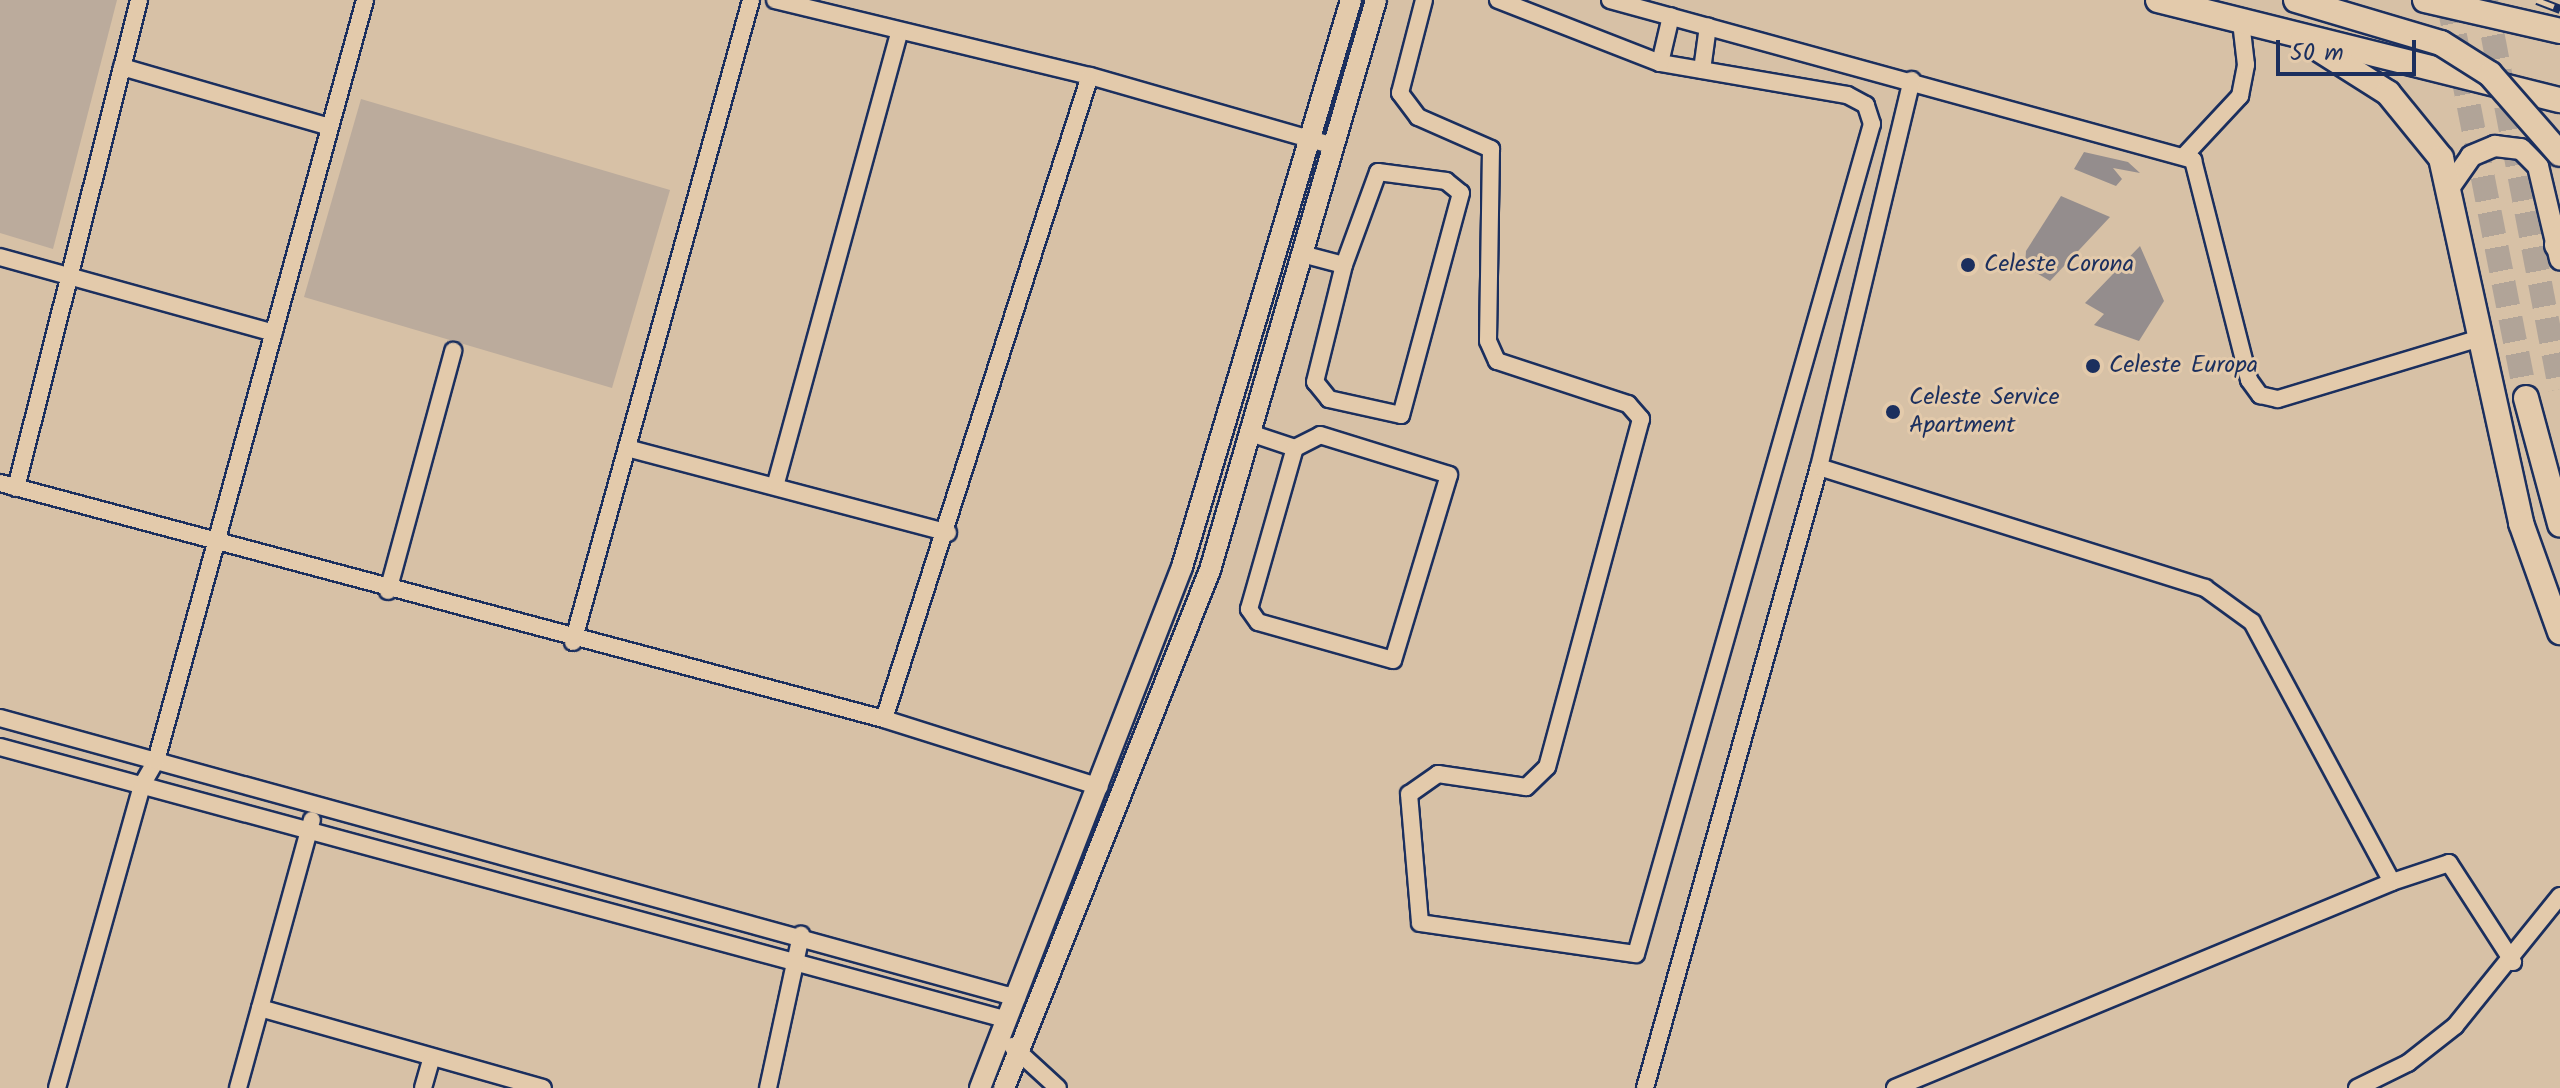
<!DOCTYPE html>
<style>
body{margin:0}
#map{position:relative;width:2560px;height:1088px;overflow:hidden;background:#d7c1a6;font-family:Kalam,sans-serif}
div>[style]{position:absolute}
.green>*{inset:0;background:#bbab9c}
.water>*{inset:0;background:#948d8d}
.secondary-tunnel>*{height:24px;margin-top:-12px;transform-origin:0;background:repeating-linear-gradient(90deg,#b1a498 0 24px,transparent 0 36px)}
.roads{filter:drop-shadow(2px 0 #1b2f5e) drop-shadow(-2px 0 #1b2f5e) drop-shadow(0 2px #1b2f5e) drop-shadow(0 -2px #1b2f5e)}
.minor>*{height:16px;margin:-8px;padding:0 8px;transform-origin:8px;border-radius:8px;background:#e3caab}
.tertiary>*{height:20px;margin:-10px;padding:0 10px;transform-origin:10px;border-radius:10px;background:#e3caab}
.secondary>*{height:24px;margin:-12px;padding:0 12px;transform-origin:12px;border-radius:12px;background:#e3caab}
.rail>*{height:9px;margin-top:-4.5px;transform-origin:0;background:repeating-linear-gradient(90deg,#e3caab 0 18px,#1b2f5e 0 36px);box-sizing:border-box;border-block:2px solid #1b2f5e}
.bridges{filter:drop-shadow(2px 0 #1b2f5e) drop-shadow(-2px 0 #1b2f5e) drop-shadow(0 2px #1b2f5e) drop-shadow(0 -2px #1b2f5e)}
.secondary-bridge>*{height:24px;margin:-12px;padding:0 12px;transform-origin:12px;border-radius:12px;background:#e3caab}
.dots>*{width:22px;height:22px;translate:-50% -50%;box-sizing:border-box;border:4px solid #e3caab;border-radius:50%}
span{translate:-50% -50%;white-space:nowrap;text-align:center;line-height:1.15;-webkit-text-stroke:6px #e3caab;paint-order:stroke}
.poi-label{font-size:24px;color:#1b2f5e}
.left{translate:0 -50%;text-align:left}
.scale{position:absolute;left:2276px;top:40px;width:140px;height:36px;box-sizing:border-box;border:4px solid #1b2f5e;border-top:0;padding-left:10px;font-size:24px;line-height:28px;white-space:nowrap;color:#1b2f5e;-webkit-text-stroke:6px #e3caab;paint-order:stroke}
</style>
<div id="map">
<div class="green">
<i style="clip-path:polygon(0 0,117px 0,53px 249px,0 233px)"></i>
<i style="clip-path:polygon(361px 99px,670px 190px,612px 388px,304px 297px)"></i>
</div>
<div class="water">
<i style="clip-path:polygon(2084px 152px,2128px 162px,2140px 173px,2113px 168px,2122px 179px,2116px 186px,2074px 169px)"></i>
<i style="clip-path:polygon(2061px 196px,2110px 217px,2050px 281px,2025px 266px,2026px 251px)"></i>
<i style="clip-path:polygon(2140px 246px,2164px 301px,2139px 341px,2094px 325px,2104px 314px,2085px 303px)"></i>
</div>
<div class="secondary-tunnel">
<i style="left:2448px;top:0;width:406px;rotate:78.9deg"></i>
<i style="left:2486px;top:0;width:396px;rotate:79.2deg"></i>
</div>
<div class="roads">
<div class="minor">
<i style="left:775px;top:0;width:324px;rotate:13.6deg"></i>
<i style="left:1090px;top:76px;width:254px;rotate:16deg"></i>
<i style="left:1424px;top:0;width:96px;rotate:104.5deg"></i>
<i style="left:1400px;top:93px;width:30px;rotate:53deg"></i>
<i style="left:1418px;top:117px;width:80px;rotate:23.7deg"></i>
<i style="left:1491px;top:149px;width:192px;rotate:90.9deg"></i>
<i style="left:1488px;top:341px;width:22px;rotate:66deg"></i>
<i style="left:1497px;top:361px;width:138px;rotate:18.2deg"></i>
<i style="left:1628px;top:404px;width:20px;rotate:49deg"></i>
<i style="left:1641px;top:419px;width:360px;rotate:105.1deg"></i>
<i style="left:1547px;top:767px;width:29px;rotate:136deg"></i>
<i style="left:1526px;top:787px;width:89px;rotate:-171.6deg"></i>
<i style="left:1438px;top:774px;width:35px;rotate:145deg"></i>
<i style="left:1409px;top:794px;width:129px;rotate:85.1deg"></i>
<i style="left:1420px;top:923px;width:218px;rotate:8.2deg"></i>
<i style="left:1636px;top:954px;width:863px;rotate:-74.13deg"></i>
<i style="left:1872px;top:124px;width:20px;rotate:-108deg"></i>
<i style="left:1866px;top:105px;width:21px;rotate:-152deg"></i>
<i style="left:1847px;top:95px;width:190px;rotate:-170.3deg"></i>
<i style="left:1660px;top:63px;width:174px;rotate:-158.7deg"></i>
<i style="left:1610px;top:0;width:605px;rotate:15.35deg"></i>
<i style="left:2193px;top:160px;width:227px;rotate:75.7deg"></i>
<i style="left:2249px;top:380px;width:19px;rotate:54deg"></i>
<i style="left:2260px;top:395px;width:18px;rotate:13deg"></i>
<i style="left:2278px;top:399px;width:214px;rotate:-16.8deg"></i>
<i style="left:1660px;top:63px;width:48px;rotate:-76.8deg"></i>
<i style="left:122px;top:67px;width:216px;rotate:16.1deg"></i>
<i style="left:1702px;top:70px;width:44px;rotate:-82.2deg"></i>
<i style="left:2185px;top:155px;width:81px;rotate:-47deg"></i>
<i style="left:2240px;top:96px;width:32px;rotate:-79deg"></i>
<i style="left:2246px;top:65px;width:43px;rotate:-96.6deg"></i>
<i style="left:1302px;top:254px;width:43px;rotate:14.7deg"></i>
<i style="left:1344px;top:265px;width:99px;rotate:-69.9deg"></i>
<i style="left:1378px;top:172px;width:69px;rotate:7.5deg"></i>
<i style="left:1446px;top:181px;width:19px;rotate:39deg"></i>
<i style="left:1461px;top:193px;width:230px;rotate:105.1deg"></i>
<i style="left:1401px;top:415px;width:74px;rotate:-167.5deg"></i>
<i style="left:1329px;top:399px;width:22px;rotate:-129deg"></i>
<i style="left:1315px;top:382px;width:121px;rotate:-76.1deg"></i>
<i style="left:0;top:257px;width:284px;rotate:15.5deg"></i>
<i style="left:1250px;top:433px;width:47px;rotate:18.4deg"></i>
<i style="left:1320px;top:435px;width:135px;rotate:17.2deg"></i>
<i style="left:1449px;top:475px;width:193px;rotate:106.8deg"></i>
<i style="left:1393px;top:660px;width:140px;rotate:-164.3deg"></i>
<i style="left:1258px;top:622px;width:16px;rotate:-125deg"></i>
<i style="left:1249px;top:609px;width:167px;rotate:-74.1deg"></i>
<i style="left:1295px;top:448px;width:28px;rotate:-27deg"></i>
<i style="left:627px;top:448px;width:332px;rotate:14.8deg"></i>
<i style="left:1819px;top:467px;width:405px;rotate:17.4deg"></i>
<i style="left:2205px;top:588px;width:58px;rotate:35.9deg"></i>
<i style="left:2252px;top:622px;width:295px;rotate:61.7deg"></i>
<i style="left:2392px;top:882px;width:538px;rotate:157.49deg"></i>
<i style="left:0;top:483px;width:915px;rotate:14.95deg"></i>
<i style="left:884px;top:719px;width:226px;rotate:17.5deg"></i>
<i style="left:776px;top:483px;width:467px;rotate:-74.7deg"></i>
<i style="left:16px;top:488px;width:503px;rotate:-75.85deg"></i>
<i style="left:388px;top:591px;width:249px;rotate:-74.8deg"></i>
<i style="left:573px;top:642px;width:666px;rotate:-74.5deg"></i>
<i style="left:0;top:718px;width:1055px;rotate:15.39deg"></i>
<i style="left:884px;top:719px;width:675px;rotate:-72.24deg"></i>
<i style="left:0;top:747px;width:1044px;rotate:15.15deg"></i>
<i style="left:2392px;top:882px;width:60px;rotate:-18.4deg"></i>
<i style="left:2449px;top:863px;width:118px;rotate:57.1deg"></i>
<i style="left:260px;top:1008px;width:294px;rotate:15.8deg"></i>
<i style="left:1012px;top:1046px;width:62px;rotate:42.4deg"></i>
<i style="left:57px;top:1088px;width:315px;rotate:-74.3deg"></i>
<i style="left:142px;top:785px;width:28px;rotate:-60deg"></i>
<i style="left:156px;top:761px;width:789px;rotate:-74.64deg"></i>
<i style="left:238px;top:1088px;width:278px;rotate:-74.6deg"></i>
<i style="left:423px;top:1088px;width:32px;rotate:-74deg"></i>
<i style="left:768px;top:1088px;width:157px;rotate:-77.8deg"></i>
<i style="left:1645px;top:1088px;width:645px;rotate:-74.35deg"></i>
<i style="left:1819px;top:467px;width:398px;rotate:-76.5deg"></i>
<i style="left:2357px;top:1088px;width:57px;rotate:-26.1deg"></i>
<i style="left:2408px;top:1063px;width:60px;rotate:-38.2deg"></i>
<i style="left:2455px;top:1026px;width:167px;rotate:-51.1deg"></i>
</div>
<div class="tertiary">
<i style="left:2449px;top:188px;width:39px;rotate:-55deg"></i>
<i style="left:2471px;top:156px;width:26px;rotate:-23deg"></i>
<i style="left:2495px;top:146px;width:26px;rotate:7deg"></i>
<i style="left:2521px;top:149px;width:24px;rotate:45deg"></i>
<i style="left:2538px;top:166px;width:96px;rotate:76.7deg"></i>
<i style="left:980px;top:1088px;width:559px;rotate:-68.81deg"></i>
<i style="left:1182px;top:567px;width:592px;rotate:-73.4deg"></i>
<i style="left:1004px;top:1088px;width:557px;rotate:-68.31deg"></i>
<i style="left:1210px;top:570px;width:594px;rotate:-73.76deg"></i>
</div>
<div class="secondary">
<i style="left:2158px;top:0;width:414px;rotate:14deg"></i>
<i style="left:2425px;top:0;width:139px;rotate:12.9deg"></i>
<i style="left:2303px;top:39px;width:101px;rotate:32.4deg"></i>
<i style="left:2388px;top:93px;width:84px;rotate:50.8deg"></i>
<i style="left:2441px;top:158px;width:374px;rotate:77.6deg"></i>
<i style="left:2521px;top:523px;width:116px;rotate:70.3deg"></i>
<i style="left:2557px;top:245px;width:8px;rotate:-67deg"></i>
<i style="left:2526px;top:398px;width:131px;rotate:74.9deg"></i>
</div>
</div>
<div class="rail">
<i style="left:2537px;top:0;width:25px;rotate:21deg"></i>
</div>
<div class="bridges">
<div class="secondary-bridge">
<i style="left:2296px;top:0;width:151px;rotate:16.5deg"></i>
<i style="left:2441px;top:43px;width:58px;rotate:32.3deg"></i>
<i style="left:2490px;top:74px;width:106px;rotate:48.8deg"></i>
</div>
</div>
<div class="dots">
<i style="left:1968px;top:265px;background:#1b2f5e"></i>
<i style="left:2093px;top:366px;background:#1b2f5e"></i>
<i style="left:1893px;top:412px;background:#1b2f5e"></i>
</div>
<div class="poi-label">
<span class="left" style="left:1984px;top:265px">Celeste Corona</span>
<span class="left" style="left:2109px;top:366px">Celeste Europa</span>
<span class="left" style="left:1909px;top:412px">Celeste Service<br>Apartment</span>
</div>
<div class="scale">50 m</div>
</div>
